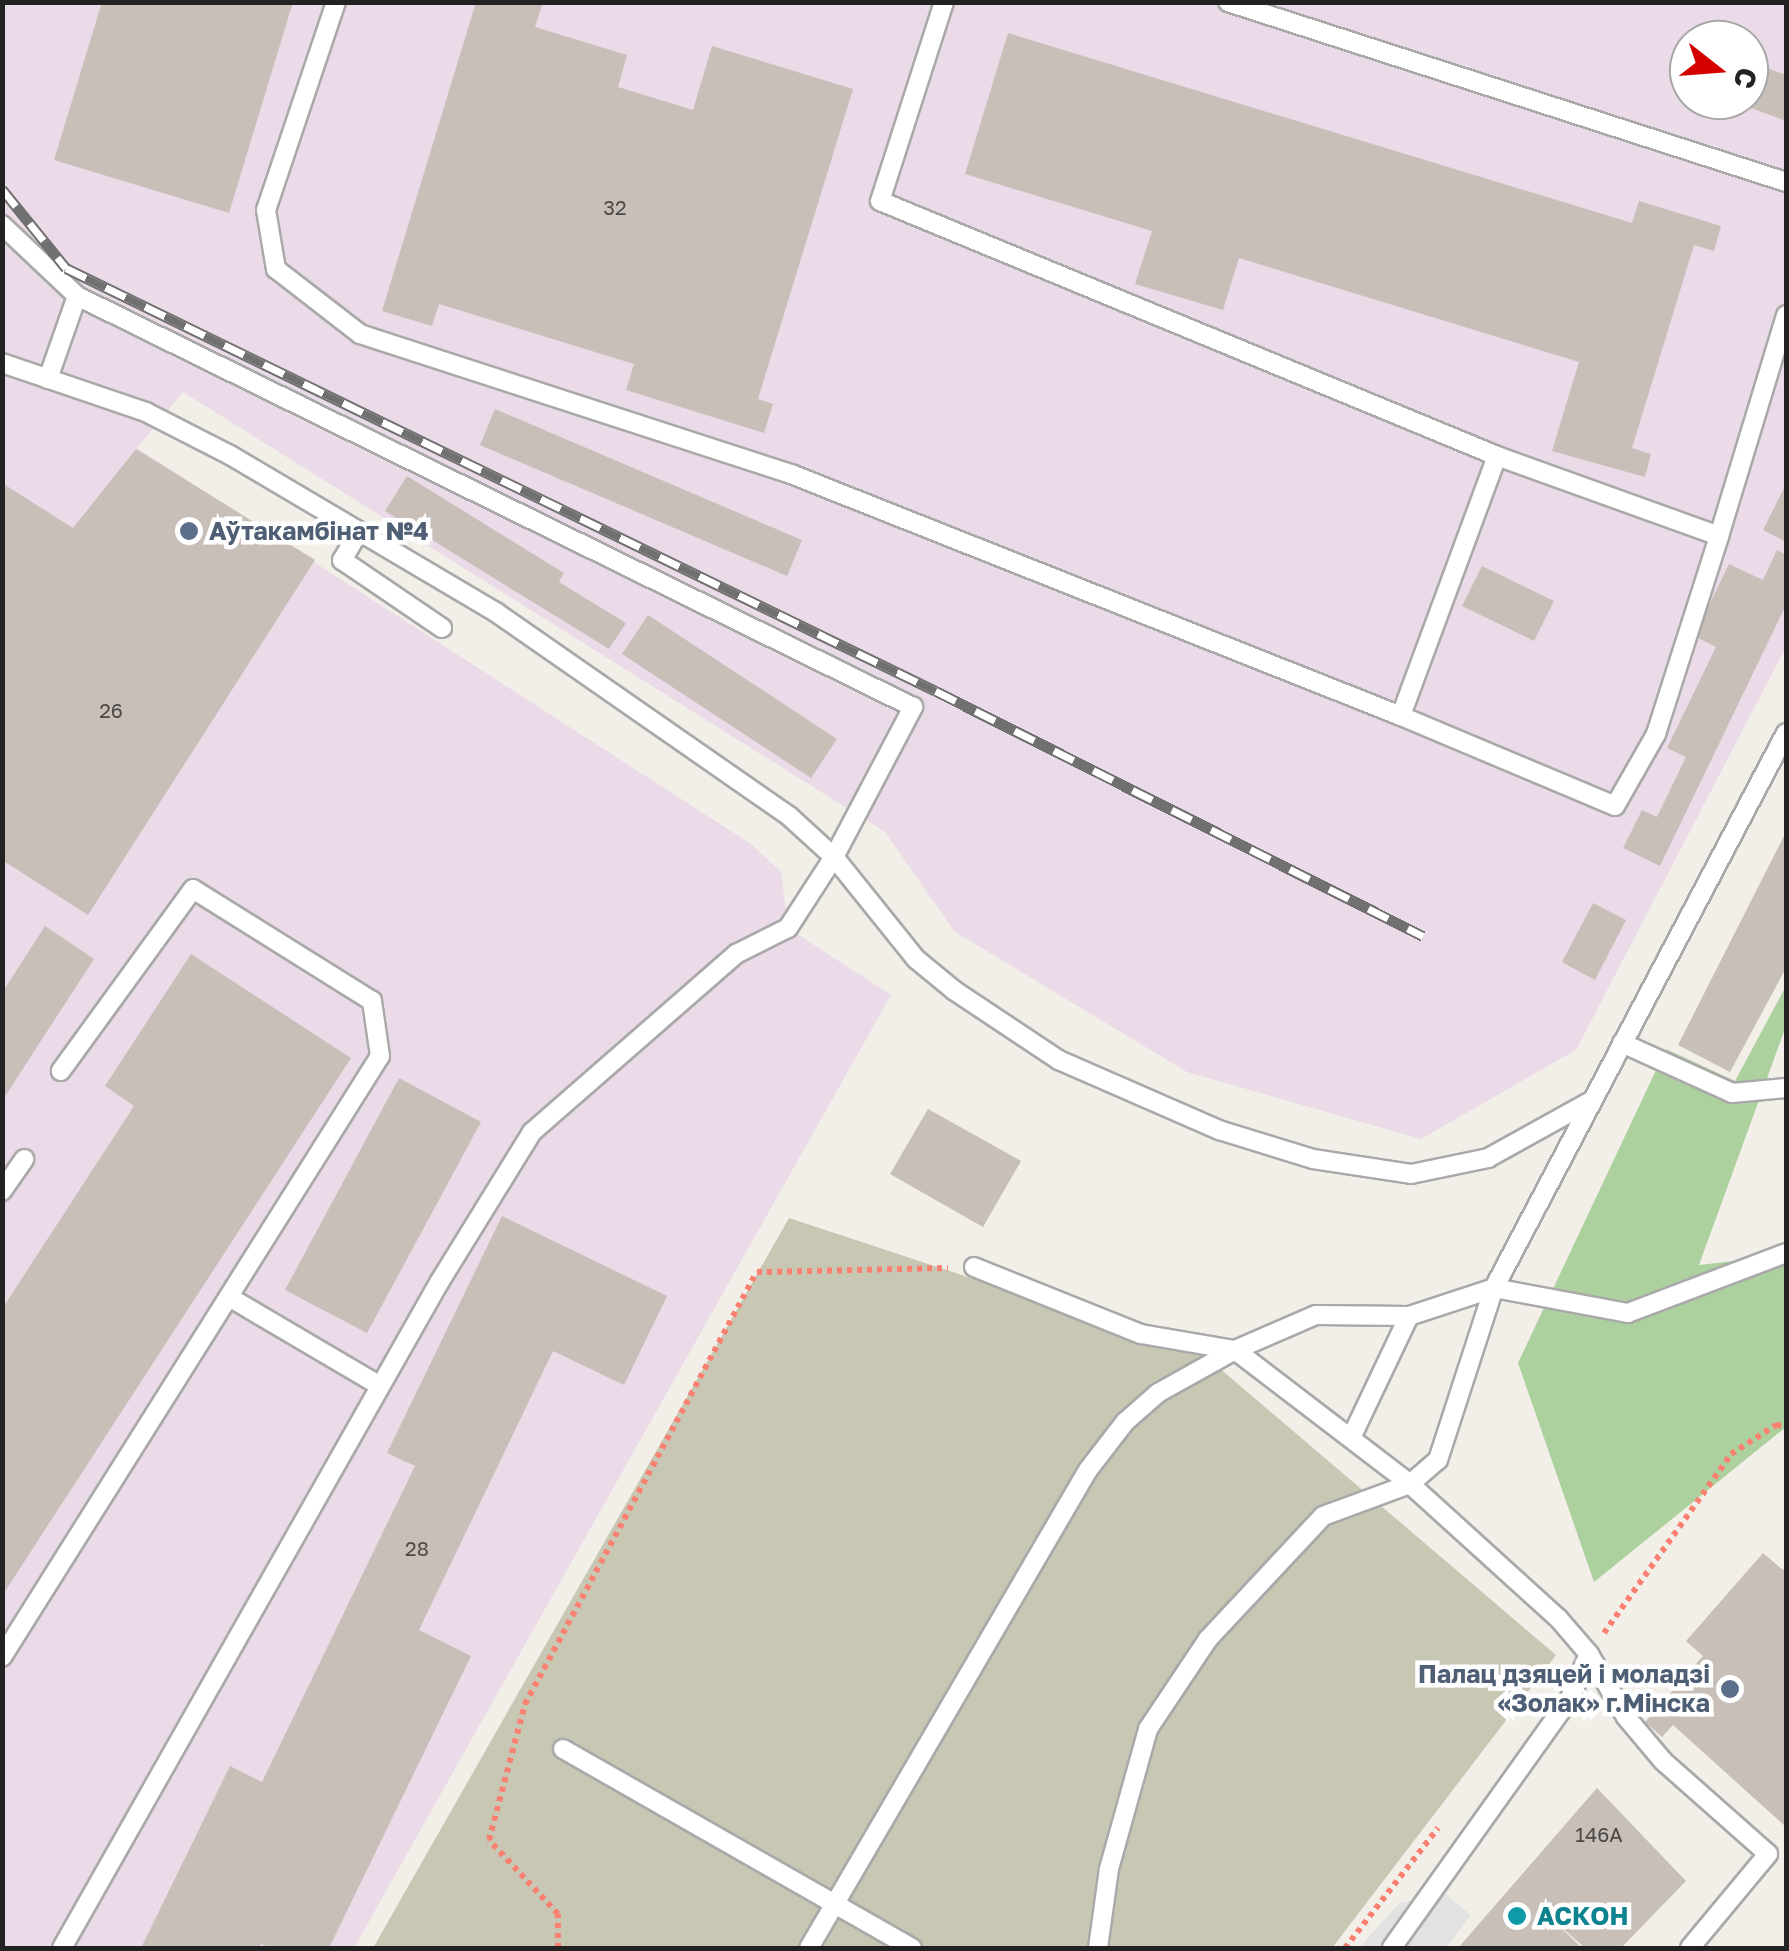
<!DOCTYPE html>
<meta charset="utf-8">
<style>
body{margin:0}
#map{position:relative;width:1789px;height:1951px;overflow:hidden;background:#f2efe9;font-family:"Golos Text",sans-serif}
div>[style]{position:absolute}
.industrial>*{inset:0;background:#ebdbe8}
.construction>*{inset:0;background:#c7c7b4}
.forest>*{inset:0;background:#add19e}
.parking>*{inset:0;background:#e2e2e2}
.building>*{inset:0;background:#c7bfb8}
.path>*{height:6px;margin-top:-3px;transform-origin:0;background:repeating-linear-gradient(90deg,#fa8072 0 5px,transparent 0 10px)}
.roads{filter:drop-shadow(2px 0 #a9a9a9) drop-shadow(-2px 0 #a9a9a9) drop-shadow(0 2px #a9a9a9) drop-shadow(0 -2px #a9a9a9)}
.lane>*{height:18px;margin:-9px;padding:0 9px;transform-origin:9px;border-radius:9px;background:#fff}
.rail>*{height:11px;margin-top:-5.5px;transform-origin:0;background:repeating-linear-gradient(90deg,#fff 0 22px,#707070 0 44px);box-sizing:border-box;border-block:2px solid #707070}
.dots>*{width:28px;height:28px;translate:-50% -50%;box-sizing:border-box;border:5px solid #fff;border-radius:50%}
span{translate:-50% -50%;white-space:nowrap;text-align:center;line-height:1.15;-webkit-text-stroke:9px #fff;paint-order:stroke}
.number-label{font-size:20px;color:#4b4948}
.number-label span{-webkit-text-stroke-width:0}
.service-label{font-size:25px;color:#4e5e75;font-weight:700}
.left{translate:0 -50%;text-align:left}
.right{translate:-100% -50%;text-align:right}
.culture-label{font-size:25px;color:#0d838f;font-weight:700}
.frame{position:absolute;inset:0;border:5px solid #222;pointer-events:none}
.north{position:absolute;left:1669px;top:20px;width:100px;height:100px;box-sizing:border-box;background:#fff;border:2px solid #a7a7a7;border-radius:50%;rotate:107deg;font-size:28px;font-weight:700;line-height:40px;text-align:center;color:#222}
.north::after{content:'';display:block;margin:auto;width:35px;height:45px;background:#d40000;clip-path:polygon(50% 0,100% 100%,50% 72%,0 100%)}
</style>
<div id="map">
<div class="industrial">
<i style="clip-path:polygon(evenodd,3px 3px,1786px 3px,1786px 647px,1576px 1050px,1421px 1139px,1187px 1072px,955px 932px,885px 832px,183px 392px,137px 448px,751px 844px,781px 872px,788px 928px,891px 995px,354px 1948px,3px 1948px,3px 3px,1689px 40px,1749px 40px,1749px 100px,1689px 100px,1689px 40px)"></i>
</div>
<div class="construction">
<i style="clip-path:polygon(789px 1218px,1204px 1355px,1556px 1655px,1332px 1948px,373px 1948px)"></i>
</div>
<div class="forest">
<i style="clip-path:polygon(1786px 986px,1786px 1026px,1699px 1265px,1786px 1255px,1786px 1427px,1594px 1582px,1518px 1363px,1666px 1049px,1735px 1081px)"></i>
</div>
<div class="parking">
<i style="clip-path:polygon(1445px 1894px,1471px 1915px,1446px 1948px,1359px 1948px,1399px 1903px)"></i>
</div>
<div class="building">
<i style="clip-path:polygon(102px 2px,293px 2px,229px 213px,54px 160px)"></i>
<i style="clip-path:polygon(476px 2px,543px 2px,535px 27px,627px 55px,618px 87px,693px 110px,712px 46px,853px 89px,758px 399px,773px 404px,764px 433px,626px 390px,634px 364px,439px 304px,432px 326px,382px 311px)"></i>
<i style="clip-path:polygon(1008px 33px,1632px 223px,1639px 201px,1721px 226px,1714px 251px,1694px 245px,1632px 448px,1651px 454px,1645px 477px,1552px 451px,1579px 362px,1239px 258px,1223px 310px,1135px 284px,1152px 231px,965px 174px)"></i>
<i style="clip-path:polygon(1749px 61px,1786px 75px,1786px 121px,1730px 100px,1749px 100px)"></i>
<i style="clip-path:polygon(495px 409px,802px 540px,787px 576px,480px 445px)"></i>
<i style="clip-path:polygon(136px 449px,315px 560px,88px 915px,2px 860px,2px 483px,73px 528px)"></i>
<i style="clip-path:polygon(407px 476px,564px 573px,559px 582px,626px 623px,609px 649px,385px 511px)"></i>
<i style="clip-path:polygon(1786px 484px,1786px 542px,1763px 530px)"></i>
<i style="clip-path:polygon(1777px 550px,1786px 555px,1786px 605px,1660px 866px,1623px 848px,1642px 810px,1657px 817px,1686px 757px,1667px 748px,1716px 647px,1694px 636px,1729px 564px,1763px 580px)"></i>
<i style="clip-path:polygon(1482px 566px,1554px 601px,1534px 641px,1462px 606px)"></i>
<i style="clip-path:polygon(648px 615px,837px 739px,811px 778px,622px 654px)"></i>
<i style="clip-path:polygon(1786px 832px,1786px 968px,1730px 1072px,1678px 1045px)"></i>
<i style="clip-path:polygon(1593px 903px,1626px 920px,1595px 980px,1562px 962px)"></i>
<i style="clip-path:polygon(45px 926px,94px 959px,2px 1101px,2px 993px)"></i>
<i style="clip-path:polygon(191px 954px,351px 1058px,2px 1596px,2px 1309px,134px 1106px,105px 1086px)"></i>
<i style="clip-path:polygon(399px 1078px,481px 1122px,367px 1333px,285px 1290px)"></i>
<i style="clip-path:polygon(928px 1109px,1021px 1161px,983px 1227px,890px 1174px)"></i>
<i style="clip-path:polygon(502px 1216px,667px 1296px,624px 1385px,553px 1351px,419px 1630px,471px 1656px,329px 1948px,270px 1948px,261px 1944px,259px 1948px,141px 1948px,230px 1766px,262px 1782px,415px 1466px,387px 1453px)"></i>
<i style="clip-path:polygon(1763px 1553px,1783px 1570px,1786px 1566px,1786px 1827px,1673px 1725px,1662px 1737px,1645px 1722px,1703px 1656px,1686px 1641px)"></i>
<i style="clip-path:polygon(1597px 1788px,1686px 1881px,1621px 1948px,1585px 1948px,1550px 1917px,1582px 1948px,1458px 1948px)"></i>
</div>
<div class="path">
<i style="left:1604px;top:1633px;width:219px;rotate:-54.6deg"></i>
<i style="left:1731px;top:1454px;width:54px;rotate:-32.8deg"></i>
<i style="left:1776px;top:1425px;width:10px;rotate:6deg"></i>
<i style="left:558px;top:1948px;width:34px;rotate:-90deg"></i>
<i style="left:558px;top:1914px;width:101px;rotate:-133deg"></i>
<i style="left:489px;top:1840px;width:141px;rotate:-75.2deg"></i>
<i style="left:525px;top:1704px;width:490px;rotate:-61.8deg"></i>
<i style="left:757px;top:1272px;width:191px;rotate:-1.2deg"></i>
<i style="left:1345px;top:1948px;width:152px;rotate:-52.2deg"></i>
</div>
<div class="roads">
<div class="lane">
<i style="left:336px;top:2px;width:219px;rotate:108.6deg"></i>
<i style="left:266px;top:210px;width:60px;rotate:80.4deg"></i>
<i style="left:276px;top:269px;width:106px;rotate:37.7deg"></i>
<i style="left:360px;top:334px;width:453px;rotate:18deg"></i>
<i style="left:791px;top:474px;width:656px;rotate:21.64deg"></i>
<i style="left:944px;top:2px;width:209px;rotate:107.8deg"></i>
<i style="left:880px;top:201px;width:668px;rotate:22.45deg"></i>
<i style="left:1497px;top:456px;width:236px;rotate:19.8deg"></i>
<i style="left:1719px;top:536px;width:231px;rotate:-73.1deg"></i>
<i style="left:1228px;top:2px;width:586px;rotate:17.88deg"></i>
<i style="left:2px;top:225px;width:103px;rotate:43.4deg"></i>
<i style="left:77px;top:296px;width:88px;rotate:109.3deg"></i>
<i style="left:2px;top:363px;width:152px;rotate:18.8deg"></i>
<i style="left:146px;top:412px;width:94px;rotate:27.1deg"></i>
<i style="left:230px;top:455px;width:310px;rotate:30.6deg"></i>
<i style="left:497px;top:613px;width:356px;rotate:34.8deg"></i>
<i style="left:789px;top:816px;width:61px;rotate:42.3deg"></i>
<i style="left:834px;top:857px;width:131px;rotate:51.2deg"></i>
<i style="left:916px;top:959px;width:50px;rotate:39.4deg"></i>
<i style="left:955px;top:991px;width:125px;rotate:33.6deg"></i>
<i style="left:1059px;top:1060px;width:175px;rotate:23.6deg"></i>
<i style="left:1219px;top:1130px;width:98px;rotate:17.1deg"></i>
<i style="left:1313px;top:1159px;width:99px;rotate:8.7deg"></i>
<i style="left:1411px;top:1174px;width:79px;rotate:-11.7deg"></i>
<i style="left:1488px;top:1158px;width:115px;rotate:-29deg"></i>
<i style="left:1497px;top:456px;width:277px;rotate:110.3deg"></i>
<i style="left:1401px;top:716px;width:232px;rotate:22.8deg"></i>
<i style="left:1615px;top:806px;width:83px;rotate:-60.3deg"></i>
<i style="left:1656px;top:734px;width:208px;rotate:-72.3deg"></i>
<i style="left:359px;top:531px;width:34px;rotate:120deg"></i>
<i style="left:342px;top:560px;width:121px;rotate:34.2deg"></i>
<i style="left:1622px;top:1043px;width:121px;rotate:24.4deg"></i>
<i style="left:1732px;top:1093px;width:54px;rotate:-5.3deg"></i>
<i style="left:2px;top:1191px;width:39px;rotate:-55deg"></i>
<i style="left:974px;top:1267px;width:180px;rotate:21.9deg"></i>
<i style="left:1141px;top:1334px;width:95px;rotate:9.7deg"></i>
<i style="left:1235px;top:1350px;width:220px;rotate:37.4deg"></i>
<i style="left:1410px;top:1484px;width:200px;rotate:42.2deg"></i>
<i style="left:1558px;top:1618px;width:48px;rotate:49.3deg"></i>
<i style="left:1589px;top:1654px;width:48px;rotate:113.4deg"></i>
<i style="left:1570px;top:1698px;width:307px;rotate:125.5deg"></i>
<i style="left:229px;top:1297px;width:175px;rotate:30.5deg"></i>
<i style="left:1351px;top:1438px;width:135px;rotate:-64.6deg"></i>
<i style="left:1589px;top:1654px;width:73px;rotate:59.6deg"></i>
<i style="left:1626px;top:1717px;width:57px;rotate:49.9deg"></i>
<i style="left:1663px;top:1761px;width:140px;rotate:41.5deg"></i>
<i style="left:1768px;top:1854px;width:122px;rotate:129.7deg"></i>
<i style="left:2px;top:1657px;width:710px;rotate:-57.83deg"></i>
<i style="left:380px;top:1056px;width:56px;rotate:-98.3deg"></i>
<i style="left:372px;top:1001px;width:211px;rotate:-148deg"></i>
<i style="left:193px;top:889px;width:225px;rotate:126deg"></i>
<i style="left:563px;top:1749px;width:402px;rotate:29.7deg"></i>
<i style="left:62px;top:1948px;width:767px;rotate:-60.46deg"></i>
<i style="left:440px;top:1281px;width:175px;rotate:-58.3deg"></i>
<i style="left:532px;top:1132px;width:271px;rotate:-41.1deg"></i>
<i style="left:736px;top:954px;width:58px;rotate:-26.6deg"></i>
<i style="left:788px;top:928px;width:85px;rotate:-57.1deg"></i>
<i style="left:834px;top:857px;width:170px;rotate:-62.2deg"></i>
<i style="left:913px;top:707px;width:932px;rotate:-153.82deg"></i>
<i style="left:809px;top:1948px;width:553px;rotate:-59.73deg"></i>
<i style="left:1088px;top:1470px;width:61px;rotate:-52.4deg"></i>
<i style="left:1125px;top:1422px;width:44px;rotate:-41.3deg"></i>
<i style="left:1158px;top:1393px;width:88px;rotate:-29.2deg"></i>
<i style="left:1235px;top:1350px;width:88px;rotate:-23.4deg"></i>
<i style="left:1316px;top:1315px;width:93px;rotate:0.6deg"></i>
<i style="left:1409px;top:1316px;width:89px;rotate:-18.2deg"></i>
<i style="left:1494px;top:1288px;width:136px;rotate:10.6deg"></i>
<i style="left:1628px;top:1313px;width:169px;rotate:-20.8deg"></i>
<i style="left:1098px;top:1948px;width:80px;rotate:-82.1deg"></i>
<i style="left:1109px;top:1869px;width:145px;rotate:-74.4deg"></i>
<i style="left:1148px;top:1729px;width:108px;rotate:-56.3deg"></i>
<i style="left:1208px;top:1639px;width:168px;rotate:-46.9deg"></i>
<i style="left:1323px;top:1516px;width:93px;rotate:-20.2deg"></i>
<i style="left:1410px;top:1484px;width:37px;rotate:-41deg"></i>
<i style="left:1438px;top:1460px;width:181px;rotate:-72deg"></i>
<i style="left:1494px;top:1288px;width:627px;rotate:-62.25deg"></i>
</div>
</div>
<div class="rail">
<i style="left:2px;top:189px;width:102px;rotate:51deg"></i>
<i style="left:66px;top:268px;width:967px;rotate:25.93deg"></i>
<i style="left:936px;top:691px;width:545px;rotate:26.71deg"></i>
</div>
<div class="dots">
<i style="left:189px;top:531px;background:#5c6f8a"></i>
<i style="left:1730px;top:1689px;background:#5c6f8a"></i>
<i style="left:1517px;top:1916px;background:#0f9aa8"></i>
</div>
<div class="number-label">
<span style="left:615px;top:207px">32</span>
<span style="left:111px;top:710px">26</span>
<span style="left:417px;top:1548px">28</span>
<span style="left:1599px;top:1834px">146А</span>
</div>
<div class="service-label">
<span class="left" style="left:209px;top:531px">Аўтакамбінат №4</span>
<span class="right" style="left:1710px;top:1689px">Палац дзяцей і моладзі<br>«Золак» г.Мінска</span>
</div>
<div class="culture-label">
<span class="left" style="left:1537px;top:1916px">АСКОН</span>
</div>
<div class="frame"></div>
<div class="north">С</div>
</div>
